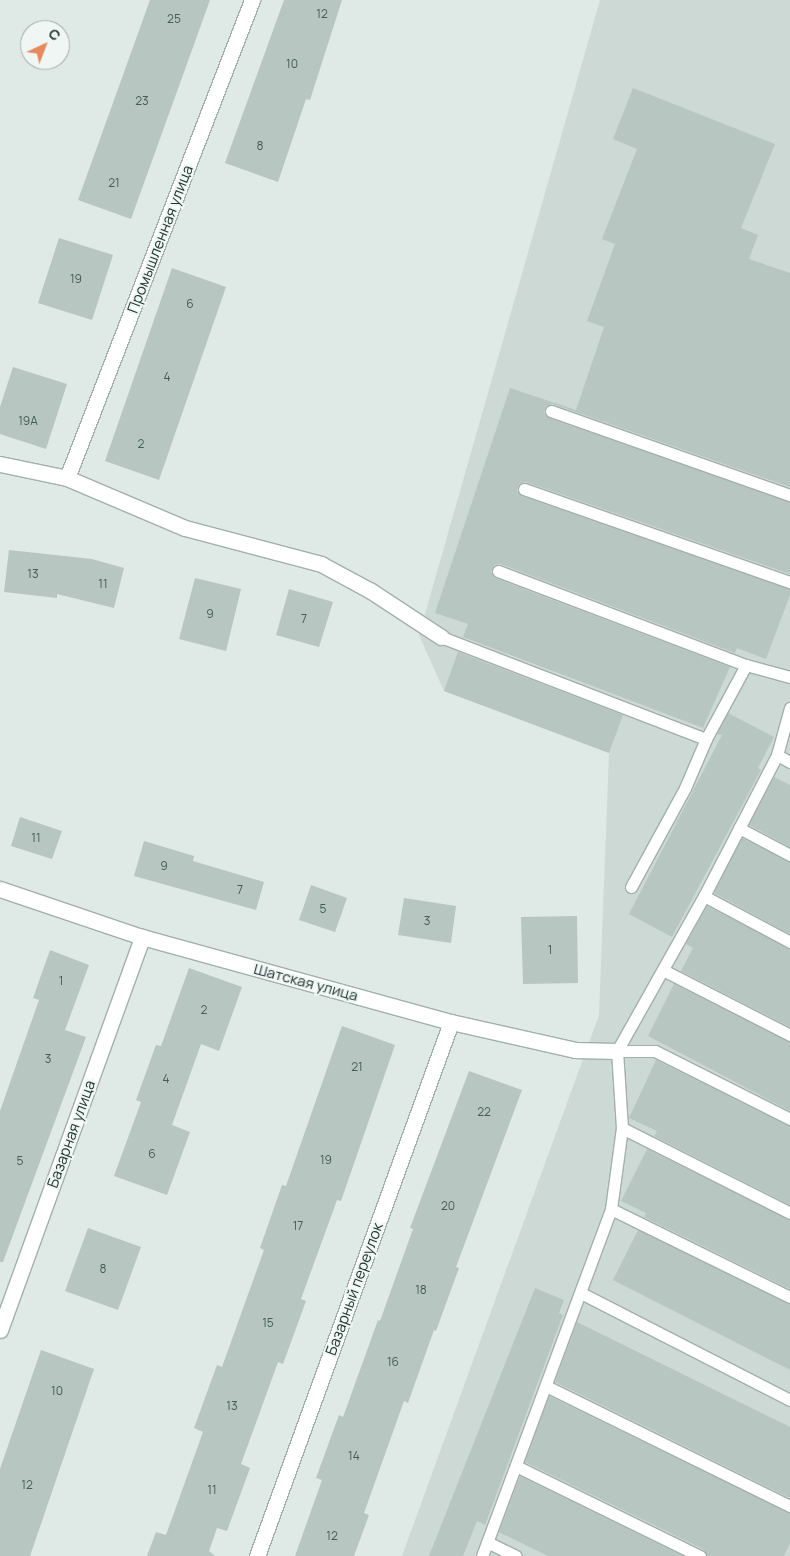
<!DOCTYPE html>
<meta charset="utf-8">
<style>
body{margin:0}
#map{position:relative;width:790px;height:1556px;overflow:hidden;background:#dfe9e5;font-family:Manrope,sans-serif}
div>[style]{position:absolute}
.built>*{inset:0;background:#cdd9d4}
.building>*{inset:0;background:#b7c6c1}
.roads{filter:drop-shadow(1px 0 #a2b0ac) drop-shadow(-1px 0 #a2b0ac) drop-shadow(0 1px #a2b0ac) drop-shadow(0 -1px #a2b0ac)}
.lane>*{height:11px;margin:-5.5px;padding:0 5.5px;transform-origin:5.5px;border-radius:5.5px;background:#fff}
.street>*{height:15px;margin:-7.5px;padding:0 7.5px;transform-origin:7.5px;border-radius:7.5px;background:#fff}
span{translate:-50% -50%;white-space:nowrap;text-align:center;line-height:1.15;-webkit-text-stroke:4px #eff6f3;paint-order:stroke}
.number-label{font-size:12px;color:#465b56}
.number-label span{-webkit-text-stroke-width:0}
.street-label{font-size:15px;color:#213733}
.north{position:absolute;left:20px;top:20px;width:50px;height:50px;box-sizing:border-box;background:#eff6f3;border:1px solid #9daaa6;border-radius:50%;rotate:43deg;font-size:14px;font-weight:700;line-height:20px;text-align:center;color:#213733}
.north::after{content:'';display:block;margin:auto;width:18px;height:22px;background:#e8885d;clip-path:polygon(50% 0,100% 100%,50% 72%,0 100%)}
</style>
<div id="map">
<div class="built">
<i style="clip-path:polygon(600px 0,790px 0,790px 1556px,402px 1556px,599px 1015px,609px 753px,444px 691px,419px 635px)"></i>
</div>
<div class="building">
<i style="clip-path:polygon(150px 0,210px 0,131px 219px,78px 200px)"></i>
<i style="clip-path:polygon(284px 0,342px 0,310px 100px,306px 99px,278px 182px,225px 163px)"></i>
<i style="clip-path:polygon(633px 88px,775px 144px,741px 228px,758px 235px,749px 259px,790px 273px,790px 487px,553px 404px,546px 406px,544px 413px,549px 418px,790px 502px,790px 574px,526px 482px,519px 484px,517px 491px,522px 496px,790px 589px,790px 595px,766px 659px,737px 648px,735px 653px,501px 564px,494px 565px,491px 572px,495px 578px,730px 667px,703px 728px,463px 637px,468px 624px,435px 613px,510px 388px,576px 410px,604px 327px,587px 321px,615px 244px,602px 239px,637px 149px,613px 139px)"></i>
<i style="clip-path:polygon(59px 238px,113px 255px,92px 320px,38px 303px)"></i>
<i style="clip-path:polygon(172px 268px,226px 287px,159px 480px,105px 461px)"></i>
<i style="clip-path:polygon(13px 367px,67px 384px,46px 449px,0 434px,0 407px)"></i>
<i style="clip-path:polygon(9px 550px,92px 559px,124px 568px,114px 608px,57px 594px,57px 598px,4px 592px)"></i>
<i style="clip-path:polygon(195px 578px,241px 589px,226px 651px,179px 639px)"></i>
<i style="clip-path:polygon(289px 589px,333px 602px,319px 647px,276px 635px)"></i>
<i style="clip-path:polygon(458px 652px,623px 715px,609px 753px,444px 691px)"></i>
<i style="clip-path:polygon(728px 713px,774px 737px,758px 768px,761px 770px,672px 937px,629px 914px,722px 735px,717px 734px)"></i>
<i style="clip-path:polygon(774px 777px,790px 785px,790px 847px,749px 825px)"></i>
<i style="clip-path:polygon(20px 817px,62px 831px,52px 859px,11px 846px)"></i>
<i style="clip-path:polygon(742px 838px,790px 862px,790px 934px,714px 893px)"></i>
<i style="clip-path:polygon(144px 841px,194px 856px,193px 861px,264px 882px,256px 910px,134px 876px)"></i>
<i style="clip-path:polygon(311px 885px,347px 898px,335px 932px,299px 920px)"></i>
<i style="clip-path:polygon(404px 898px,456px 906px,451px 943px,398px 935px)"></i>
<i style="clip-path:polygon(707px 906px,790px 949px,790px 1027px,681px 971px,693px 948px,686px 944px)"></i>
<i style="clip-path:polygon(577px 916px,578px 983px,523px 984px,521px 917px)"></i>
<i style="clip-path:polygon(50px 950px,89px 965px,65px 1030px,86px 1037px,3px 1262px,0 1262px,0 1111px,39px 1000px,33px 998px)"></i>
<i style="clip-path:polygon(189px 968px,242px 987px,219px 1051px,201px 1044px,172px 1125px,190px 1132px,167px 1195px,114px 1176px,141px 1102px,136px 1100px,156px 1045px,161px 1046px)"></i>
<i style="clip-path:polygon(674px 984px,790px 1042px,790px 1111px,648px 1036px)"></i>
<i style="clip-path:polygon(342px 1026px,395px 1045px,341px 1201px,337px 1200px,301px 1299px,306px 1301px,283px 1364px,278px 1362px,241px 1464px,250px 1468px,227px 1531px,217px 1528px,209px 1551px,215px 1556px,147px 1556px,156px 1532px,166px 1535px,203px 1432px,194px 1428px,217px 1365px,222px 1367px,264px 1250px,260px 1248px,282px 1185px,286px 1186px)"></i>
<i style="clip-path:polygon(656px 1060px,790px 1126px,790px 1205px,654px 1136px,657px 1131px,629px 1118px)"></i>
<i style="clip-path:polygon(469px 1071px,522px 1090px,456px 1267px,459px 1268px,436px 1331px,434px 1330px,408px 1403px,404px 1401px,364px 1513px,369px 1515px,354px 1556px,295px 1556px,322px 1480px,316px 1478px,339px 1415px,343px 1417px,378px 1320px,380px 1321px,413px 1229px,410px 1228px)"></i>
<i style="clip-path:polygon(647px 1149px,790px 1220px,790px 1289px,644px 1217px,646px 1213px,621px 1201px)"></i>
<i style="clip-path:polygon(88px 1228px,141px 1247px,118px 1310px,65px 1291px)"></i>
<i style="clip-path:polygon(638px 1230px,790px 1304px,790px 1370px,613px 1280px)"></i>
<i style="clip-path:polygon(535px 1288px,564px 1300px,559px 1313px,563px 1315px,485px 1525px,477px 1521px,463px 1556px,429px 1556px)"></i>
<i style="clip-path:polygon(577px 1322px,790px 1427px,790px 1498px,555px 1382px)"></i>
<i style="clip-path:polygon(41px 1350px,94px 1369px,30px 1556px,0 1556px,0 1469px)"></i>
<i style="clip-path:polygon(549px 1396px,790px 1513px,790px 1543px,784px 1556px,707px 1556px,703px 1549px,525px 1462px)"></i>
<i style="clip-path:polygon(520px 1476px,683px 1556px,548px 1556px,499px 1532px)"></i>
</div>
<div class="roads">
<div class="lane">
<i style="left:551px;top:411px;width:253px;rotate:19.4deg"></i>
<i style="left:524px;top:489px;width:282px;rotate:19.3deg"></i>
<i style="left:498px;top:571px;width:265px;rotate:20.8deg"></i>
<i style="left:746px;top:665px;width:46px;rotate:15.3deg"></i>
<i style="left:441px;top:637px;width:284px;rotate:21.1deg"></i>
<i style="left:777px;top:755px;width:15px;rotate:28deg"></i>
<i style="left:739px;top:828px;width:58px;rotate:27.9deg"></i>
<i style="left:631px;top:887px;width:113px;rotate:-61.4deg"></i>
<i style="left:685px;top:788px;width:53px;rotate:-66.8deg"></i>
<i style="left:706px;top:739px;width:84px;rotate:-61.6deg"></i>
<i style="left:704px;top:896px;width:98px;rotate:28.1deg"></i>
<i style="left:663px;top:970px;width:143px;rotate:27.1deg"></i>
<i style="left:617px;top:1051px;width:38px"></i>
<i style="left:655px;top:1051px;width:151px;rotate:26.7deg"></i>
<i style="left:622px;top:1128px;width:188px;rotate:26.8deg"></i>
<i style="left:611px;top:1209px;width:199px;rotate:26.2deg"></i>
<i style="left:581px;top:1293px;width:235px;rotate:27.1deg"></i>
<i style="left:546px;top:1386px;width:272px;rotate:26.2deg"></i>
<i style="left:516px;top:1466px;width:205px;rotate:26.1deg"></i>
<i style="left:487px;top:1542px;width:32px;rotate:26deg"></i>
<i style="left:482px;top:1556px;width:370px;rotate:-69.6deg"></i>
<i style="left:611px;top:1209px;width:82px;rotate:-82.3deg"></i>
<i style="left:622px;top:1128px;width:77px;rotate:-93.7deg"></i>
<i style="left:617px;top:1051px;width:178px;rotate:-60.7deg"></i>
<i style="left:704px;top:896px;width:159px;rotate:-62.6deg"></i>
<i style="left:777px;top:755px;width:49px;rotate:-74.5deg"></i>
</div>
<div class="street">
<i style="left:0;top:464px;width:68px;rotate:11.8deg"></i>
<i style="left:67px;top:478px;width:128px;rotate:23deg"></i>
<i style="left:185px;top:528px;width:141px;rotate:14.8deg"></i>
<i style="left:321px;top:564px;width:57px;rotate:28.4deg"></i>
<i style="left:371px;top:591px;width:84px;rotate:33.3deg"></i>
<i style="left:67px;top:478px;width:513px;rotate:-68.84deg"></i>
<i style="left:0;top:889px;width:150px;rotate:18.7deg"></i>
<i style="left:142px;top:937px;width:320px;rotate:15.4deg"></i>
<i style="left:451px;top:1022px;width:127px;rotate:12.7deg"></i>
<i style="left:575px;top:1050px;width:42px;rotate:1.4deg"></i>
<i style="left:0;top:1330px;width:418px;rotate:-70.1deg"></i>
<i style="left:257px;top:1556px;width:568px;rotate:-70.03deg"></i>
</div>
</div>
<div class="number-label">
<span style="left:322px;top:14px">12</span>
<span style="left:174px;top:19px">25</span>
<span style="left:292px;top:64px">10</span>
<span style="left:142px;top:101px">23</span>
<span style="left:260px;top:146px">8</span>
<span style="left:114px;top:183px">21</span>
<span style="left:76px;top:279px">19</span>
<span style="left:190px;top:304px">6</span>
<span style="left:167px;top:377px">4</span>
<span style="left:28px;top:421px">19А</span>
<span style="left:141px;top:444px">2</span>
<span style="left:33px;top:574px">13</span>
<span style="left:103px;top:584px">11</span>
<span style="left:210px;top:614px">9</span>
<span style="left:304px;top:619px">7</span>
<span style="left:36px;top:838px">11</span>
<span style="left:164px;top:866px">9</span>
<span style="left:240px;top:890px">7</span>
<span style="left:323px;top:909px">5</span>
<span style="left:427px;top:921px">3</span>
<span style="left:550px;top:950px">1</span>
<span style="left:61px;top:981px">1</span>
<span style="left:204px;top:1010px">2</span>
<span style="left:48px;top:1059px">3</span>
<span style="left:357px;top:1067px">21</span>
<span style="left:166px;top:1079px">4</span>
<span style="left:484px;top:1112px">22</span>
<span style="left:152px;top:1154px">6</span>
<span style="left:326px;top:1160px">19</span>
<span style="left:20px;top:1161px">5</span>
<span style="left:448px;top:1206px">20</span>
<span style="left:298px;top:1226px">17</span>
<span style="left:103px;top:1269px">8</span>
<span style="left:421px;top:1290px">18</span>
<span style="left:268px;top:1323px">15</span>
<span style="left:393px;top:1362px">16</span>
<span style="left:57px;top:1391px">10</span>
<span style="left:232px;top:1406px">13</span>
<span style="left:354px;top:1456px">14</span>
<span style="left:27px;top:1485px">12</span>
<span style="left:212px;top:1490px">11</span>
<span style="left:332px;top:1536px">12</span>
</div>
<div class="street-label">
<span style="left:160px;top:239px;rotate:-69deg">Промышленная улица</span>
<span style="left:306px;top:982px;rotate:15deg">Шатская улица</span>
<span style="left:71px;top:1134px;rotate:-70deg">Базарная улица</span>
<span style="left:354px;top:1289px;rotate:-70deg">Базарный переулок</span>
</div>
<div class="north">С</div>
</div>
